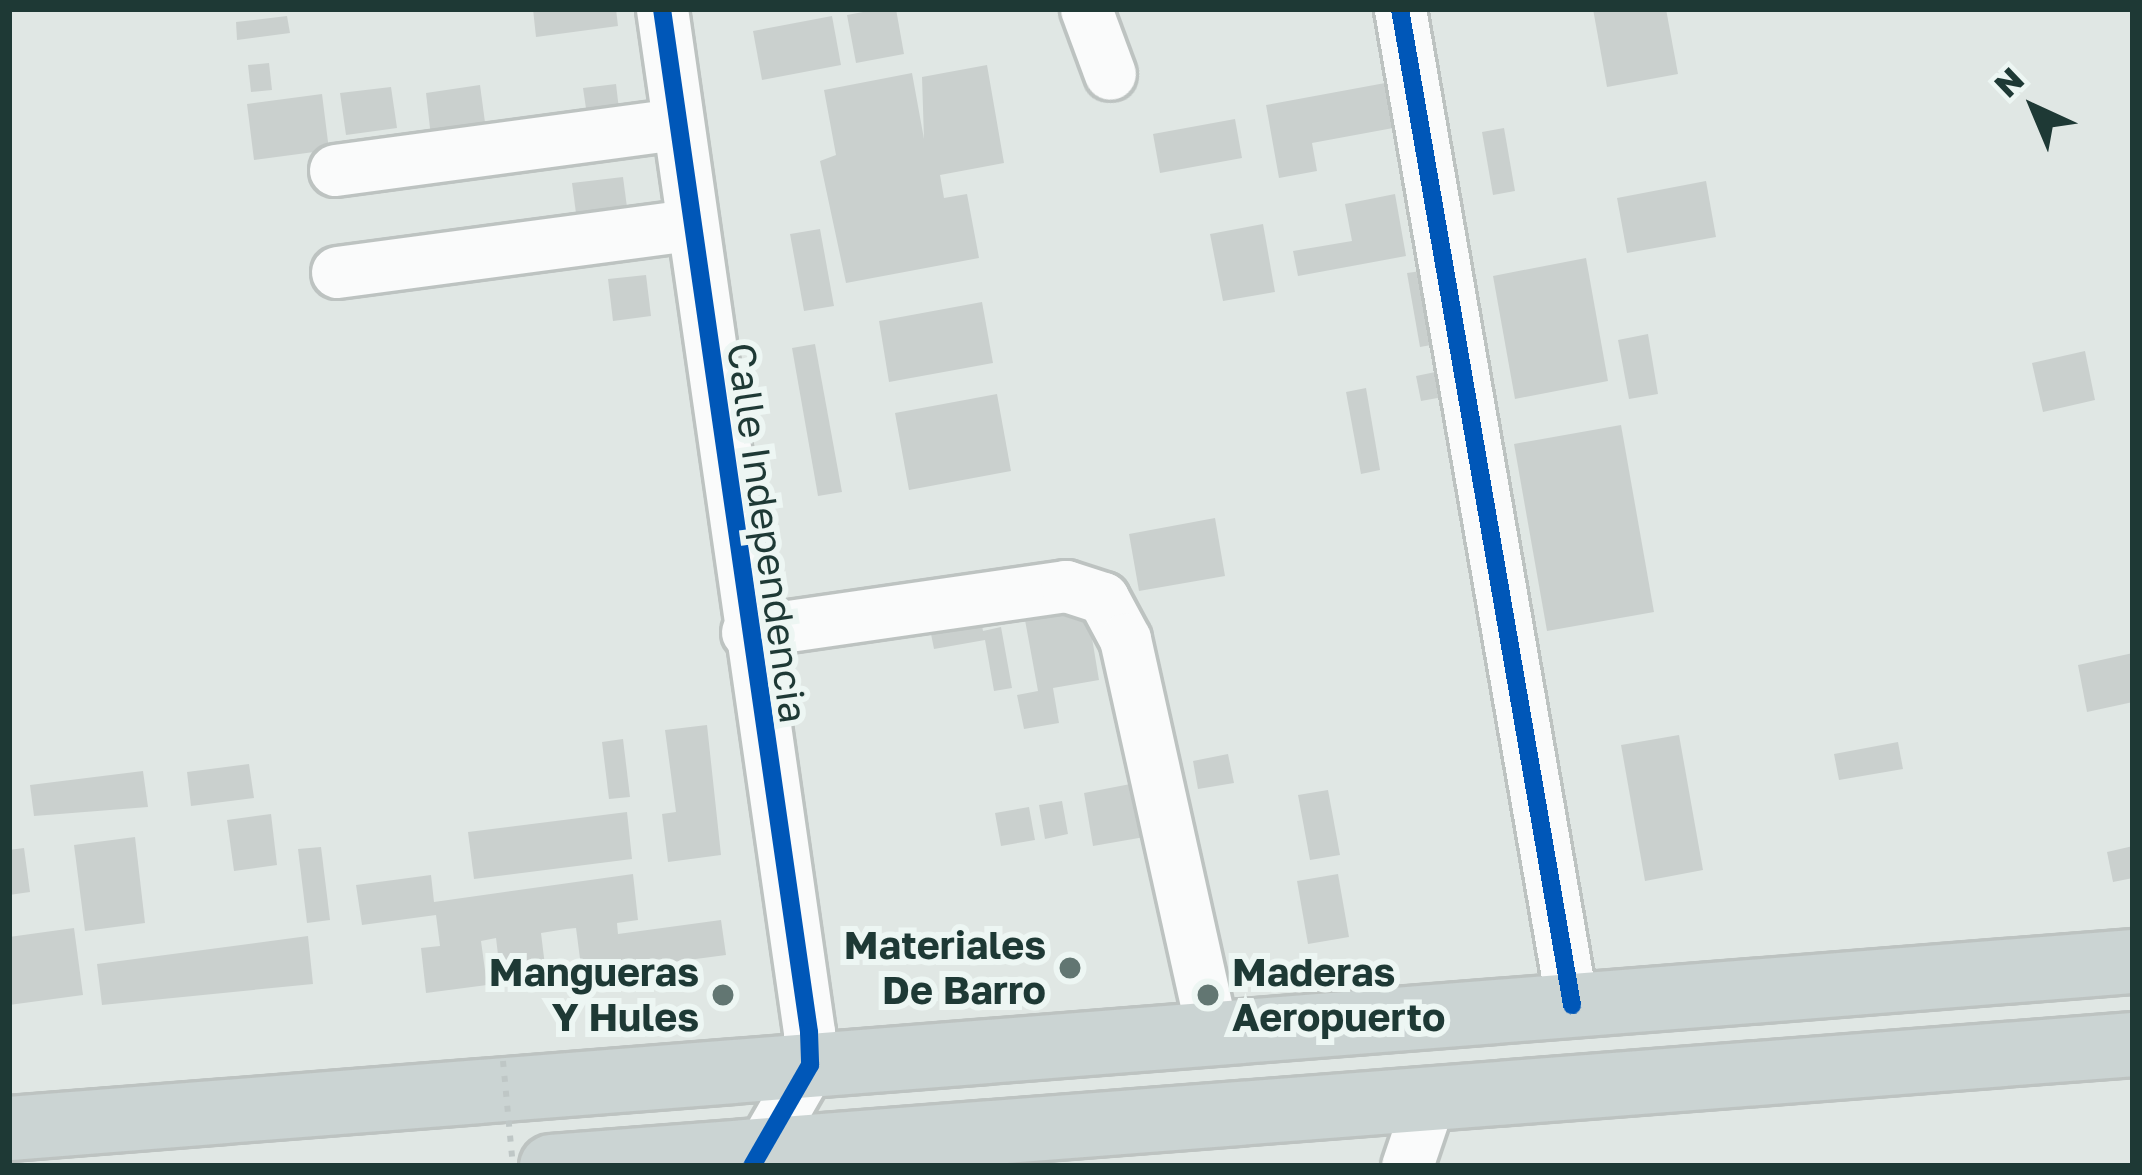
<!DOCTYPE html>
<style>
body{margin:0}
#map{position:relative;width:2142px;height:1175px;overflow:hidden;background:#e0e7e4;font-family:"Golos Text",sans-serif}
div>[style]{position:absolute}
.building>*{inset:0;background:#cad0ce}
.roads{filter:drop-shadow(3px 0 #bdc3c1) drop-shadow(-3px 0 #bdc3c1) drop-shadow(0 3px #bdc3c1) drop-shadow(0 -3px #bdc3c1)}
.minor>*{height:51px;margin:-25.5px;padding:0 25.5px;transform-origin:25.5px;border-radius:25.5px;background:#fafbfb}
.major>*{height:63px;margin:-31.5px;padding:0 31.5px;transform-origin:31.5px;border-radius:31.5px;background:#cbd4d3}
.path-bridge>*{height:6px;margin-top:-3px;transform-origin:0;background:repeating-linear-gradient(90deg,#bfc7c6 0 6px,transparent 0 15px)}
.cycleway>*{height:18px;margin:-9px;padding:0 9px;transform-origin:9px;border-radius:9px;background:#0057b8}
.dots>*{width:33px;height:33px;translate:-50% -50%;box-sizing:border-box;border:6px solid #edf6f3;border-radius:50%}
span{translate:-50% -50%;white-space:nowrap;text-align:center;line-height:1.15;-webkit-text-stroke:12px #edf6f3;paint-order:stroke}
.street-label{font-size:39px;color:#1e3935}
.poi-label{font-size:39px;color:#1e3935;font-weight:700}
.right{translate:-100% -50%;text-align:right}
.left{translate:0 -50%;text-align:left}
.frame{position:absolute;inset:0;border:12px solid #1e3935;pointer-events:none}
.north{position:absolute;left:1974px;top:48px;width:120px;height:120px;-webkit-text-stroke:9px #edf6f3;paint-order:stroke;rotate:316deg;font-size:33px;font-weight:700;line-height:48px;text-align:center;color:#1e3935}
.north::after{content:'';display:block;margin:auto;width:42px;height:54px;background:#1e3935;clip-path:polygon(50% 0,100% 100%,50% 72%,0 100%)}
</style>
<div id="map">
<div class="building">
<i style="clip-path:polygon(533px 9px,616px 9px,618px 26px,536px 37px)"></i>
<i style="clip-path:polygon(879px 9px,896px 9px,904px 54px,856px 63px,847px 15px)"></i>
<i style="clip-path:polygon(1593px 9px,1666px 9px,1678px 74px,1607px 87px)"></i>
<i style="clip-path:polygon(287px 16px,290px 33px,237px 40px,236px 22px)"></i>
<i style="clip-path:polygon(832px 16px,841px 65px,762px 80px,753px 31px)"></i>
<i style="clip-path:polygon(269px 63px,272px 90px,251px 92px,248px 65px)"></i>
<i style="clip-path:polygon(987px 65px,1004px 163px,940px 175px,944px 198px,967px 194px,979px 258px,846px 283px,820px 161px,836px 155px,824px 90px,912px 73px,924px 139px,922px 77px)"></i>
<i style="clip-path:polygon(1396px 81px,1404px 126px,1312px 143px,1317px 171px,1279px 178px,1266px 105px)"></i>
<i style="clip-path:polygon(616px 84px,620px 118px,588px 122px,583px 88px)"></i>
<i style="clip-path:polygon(480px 85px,486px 130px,431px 137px,426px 93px)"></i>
<i style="clip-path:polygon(391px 87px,397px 128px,346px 135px,340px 93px)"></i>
<i style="clip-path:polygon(322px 94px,329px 150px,254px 160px,247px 104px)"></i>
<i style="clip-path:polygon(1235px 119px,1242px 158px,1160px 173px,1153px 134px)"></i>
<i style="clip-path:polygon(1504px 128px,1515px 191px,1493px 195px,1482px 132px)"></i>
<i style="clip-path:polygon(623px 177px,628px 215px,577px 221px,572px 183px)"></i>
<i style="clip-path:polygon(1706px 181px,1716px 237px,1627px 253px,1617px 198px)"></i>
<i style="clip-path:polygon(1395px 194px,1406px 256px,1298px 276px,1293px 251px,1352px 241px,1345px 204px)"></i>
<i style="clip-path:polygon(1263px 224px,1275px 292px,1223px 301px,1210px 234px)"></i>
<i style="clip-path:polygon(820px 229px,834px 306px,804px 311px,790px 234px)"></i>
<i style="clip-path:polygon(1586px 258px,1608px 381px,1515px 399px,1493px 276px)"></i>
<i style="clip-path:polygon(1429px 270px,1442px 343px,1420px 347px,1407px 273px)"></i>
<i style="clip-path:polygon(646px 275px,651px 316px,613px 321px,608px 279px)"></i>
<i style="clip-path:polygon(982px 302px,993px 363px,889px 382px,879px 321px)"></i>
<i style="clip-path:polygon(1648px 334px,1658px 394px,1629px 399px,1618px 340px)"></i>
<i style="clip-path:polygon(815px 344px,842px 492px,818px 496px,792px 348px)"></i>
<i style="clip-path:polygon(2085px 351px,2095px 400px,2043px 412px,2032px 363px)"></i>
<i style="clip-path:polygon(1450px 369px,1454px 395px,1421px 401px,1416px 376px)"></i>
<i style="clip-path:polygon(1366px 388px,1380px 470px,1361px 474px,1346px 392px)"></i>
<i style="clip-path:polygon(997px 394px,1011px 471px,909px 490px,895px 413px)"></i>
<i style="clip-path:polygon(1621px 425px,1654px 612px,1547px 631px,1514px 444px)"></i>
<i style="clip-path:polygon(1215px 518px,1225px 576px,1139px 591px,1129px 534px)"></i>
<i style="clip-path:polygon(1087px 608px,1099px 680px,1053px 688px,1059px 723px,1024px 729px,1017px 695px,1038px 691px,1025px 620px)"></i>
<i style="clip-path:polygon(981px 620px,983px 631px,1001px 627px,1012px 688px,994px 691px,985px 640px,934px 649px,930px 629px)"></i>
<i style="clip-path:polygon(2133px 653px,2133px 702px,2087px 712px,2078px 665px)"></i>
<i style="clip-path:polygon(707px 725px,721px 855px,668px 862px,662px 814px,676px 812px,665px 730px)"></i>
<i style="clip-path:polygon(1679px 735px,1703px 870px,1645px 881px,1621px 745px)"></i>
<i style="clip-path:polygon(623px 739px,630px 797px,609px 799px,602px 742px)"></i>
<i style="clip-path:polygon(1898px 742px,1903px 769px,1839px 780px,1834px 754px)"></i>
<i style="clip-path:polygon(1228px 754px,1234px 783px,1198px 789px,1193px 761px)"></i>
<i style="clip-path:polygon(249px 764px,254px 798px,191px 806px,187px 772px)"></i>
<i style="clip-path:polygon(143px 771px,148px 807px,34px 816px,30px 785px)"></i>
<i style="clip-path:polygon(1146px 781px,1156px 835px,1093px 846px,1084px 793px)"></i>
<i style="clip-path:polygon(1328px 790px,1340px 855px,1310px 860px,1298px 795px)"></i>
<i style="clip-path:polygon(1062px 801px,1068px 834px,1045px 839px,1039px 805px)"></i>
<i style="clip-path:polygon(1029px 807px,1035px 840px,1001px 846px,995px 813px)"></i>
<i style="clip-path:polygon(627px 812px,632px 859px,474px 879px,468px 832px)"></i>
<i style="clip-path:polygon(271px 814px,277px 865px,234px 871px,227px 820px)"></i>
<i style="clip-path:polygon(135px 837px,145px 923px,85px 931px,74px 845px)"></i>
<i style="clip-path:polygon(2133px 846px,2133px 878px,2113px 882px,2107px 852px)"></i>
<i style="clip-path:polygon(321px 847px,330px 920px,307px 923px,298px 849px)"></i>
<i style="clip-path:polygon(24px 848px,30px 892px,9px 895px,9px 850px)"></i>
<i style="clip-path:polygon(633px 874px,638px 920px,617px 923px,618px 934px,721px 920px,726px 955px,582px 974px,576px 928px,566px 929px,541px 933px,546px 974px,501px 980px,496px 938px,481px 941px,487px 985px,426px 993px,421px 948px,440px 946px,436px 915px,362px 925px,356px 885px,431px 875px,434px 902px)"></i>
<i style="clip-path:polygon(1338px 874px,1349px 937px,1308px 944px,1297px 881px)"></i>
<i style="clip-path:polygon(74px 928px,83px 995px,9px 1005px,9px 937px)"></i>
<i style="clip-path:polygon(308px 936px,313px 984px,102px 1005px,97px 964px)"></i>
</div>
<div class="roads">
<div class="minor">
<i style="left:662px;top:9px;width:1034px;rotate:81.82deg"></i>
<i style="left:809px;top:1032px;width:33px;rotate:88deg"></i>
<i style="left:810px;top:1065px;width:116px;rotate:119.9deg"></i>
<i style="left:1086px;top:9px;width:69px;rotate:69.7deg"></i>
<i style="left:1400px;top:9px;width:1011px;rotate:80.2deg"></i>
<i style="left:335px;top:170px;width:344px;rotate:-7.7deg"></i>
<i style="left:337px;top:272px;width:355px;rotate:-7.6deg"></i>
<i style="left:747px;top:632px;width:322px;rotate:-8.2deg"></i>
<i style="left:1066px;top:586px;width:39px;rotate:18deg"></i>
<i style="left:1103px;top:598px;width:47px;rotate:61.8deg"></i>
<i style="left:1125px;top:639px;width:403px;rotate:77.5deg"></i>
<i style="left:1407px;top:1166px;width:72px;rotate:-71.3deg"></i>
</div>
<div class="major">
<i style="left:9px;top:1128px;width:2131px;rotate:-4.5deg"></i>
<i style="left:551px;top:1166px;width:1587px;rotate:-4.41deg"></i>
</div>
</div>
<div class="path-bridge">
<i style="left:503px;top:1061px;width:105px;rotate:84.6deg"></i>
</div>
<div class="cycleway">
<i style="left:662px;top:9px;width:1034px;rotate:81.82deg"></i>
<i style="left:809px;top:1032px;width:33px;rotate:88deg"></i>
<i style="left:810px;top:1065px;width:116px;rotate:119.9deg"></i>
<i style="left:1400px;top:9px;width:1011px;rotate:80.2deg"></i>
</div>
<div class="dots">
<i style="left:1070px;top:968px;background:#627672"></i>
<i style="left:723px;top:995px;background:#627672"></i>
<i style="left:1208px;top:995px;background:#627672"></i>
</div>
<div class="street-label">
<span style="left:767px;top:533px;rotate:82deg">Calle Independencia</span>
</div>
<div class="poi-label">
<span class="right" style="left:1046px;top:968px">Materiales<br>De Barro</span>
<span class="right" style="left:699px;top:995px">Mangueras<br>Y Hules</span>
<span class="left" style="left:1232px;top:995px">Maderas<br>Aeropuerto</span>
</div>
<div class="frame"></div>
<div class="north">N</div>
</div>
